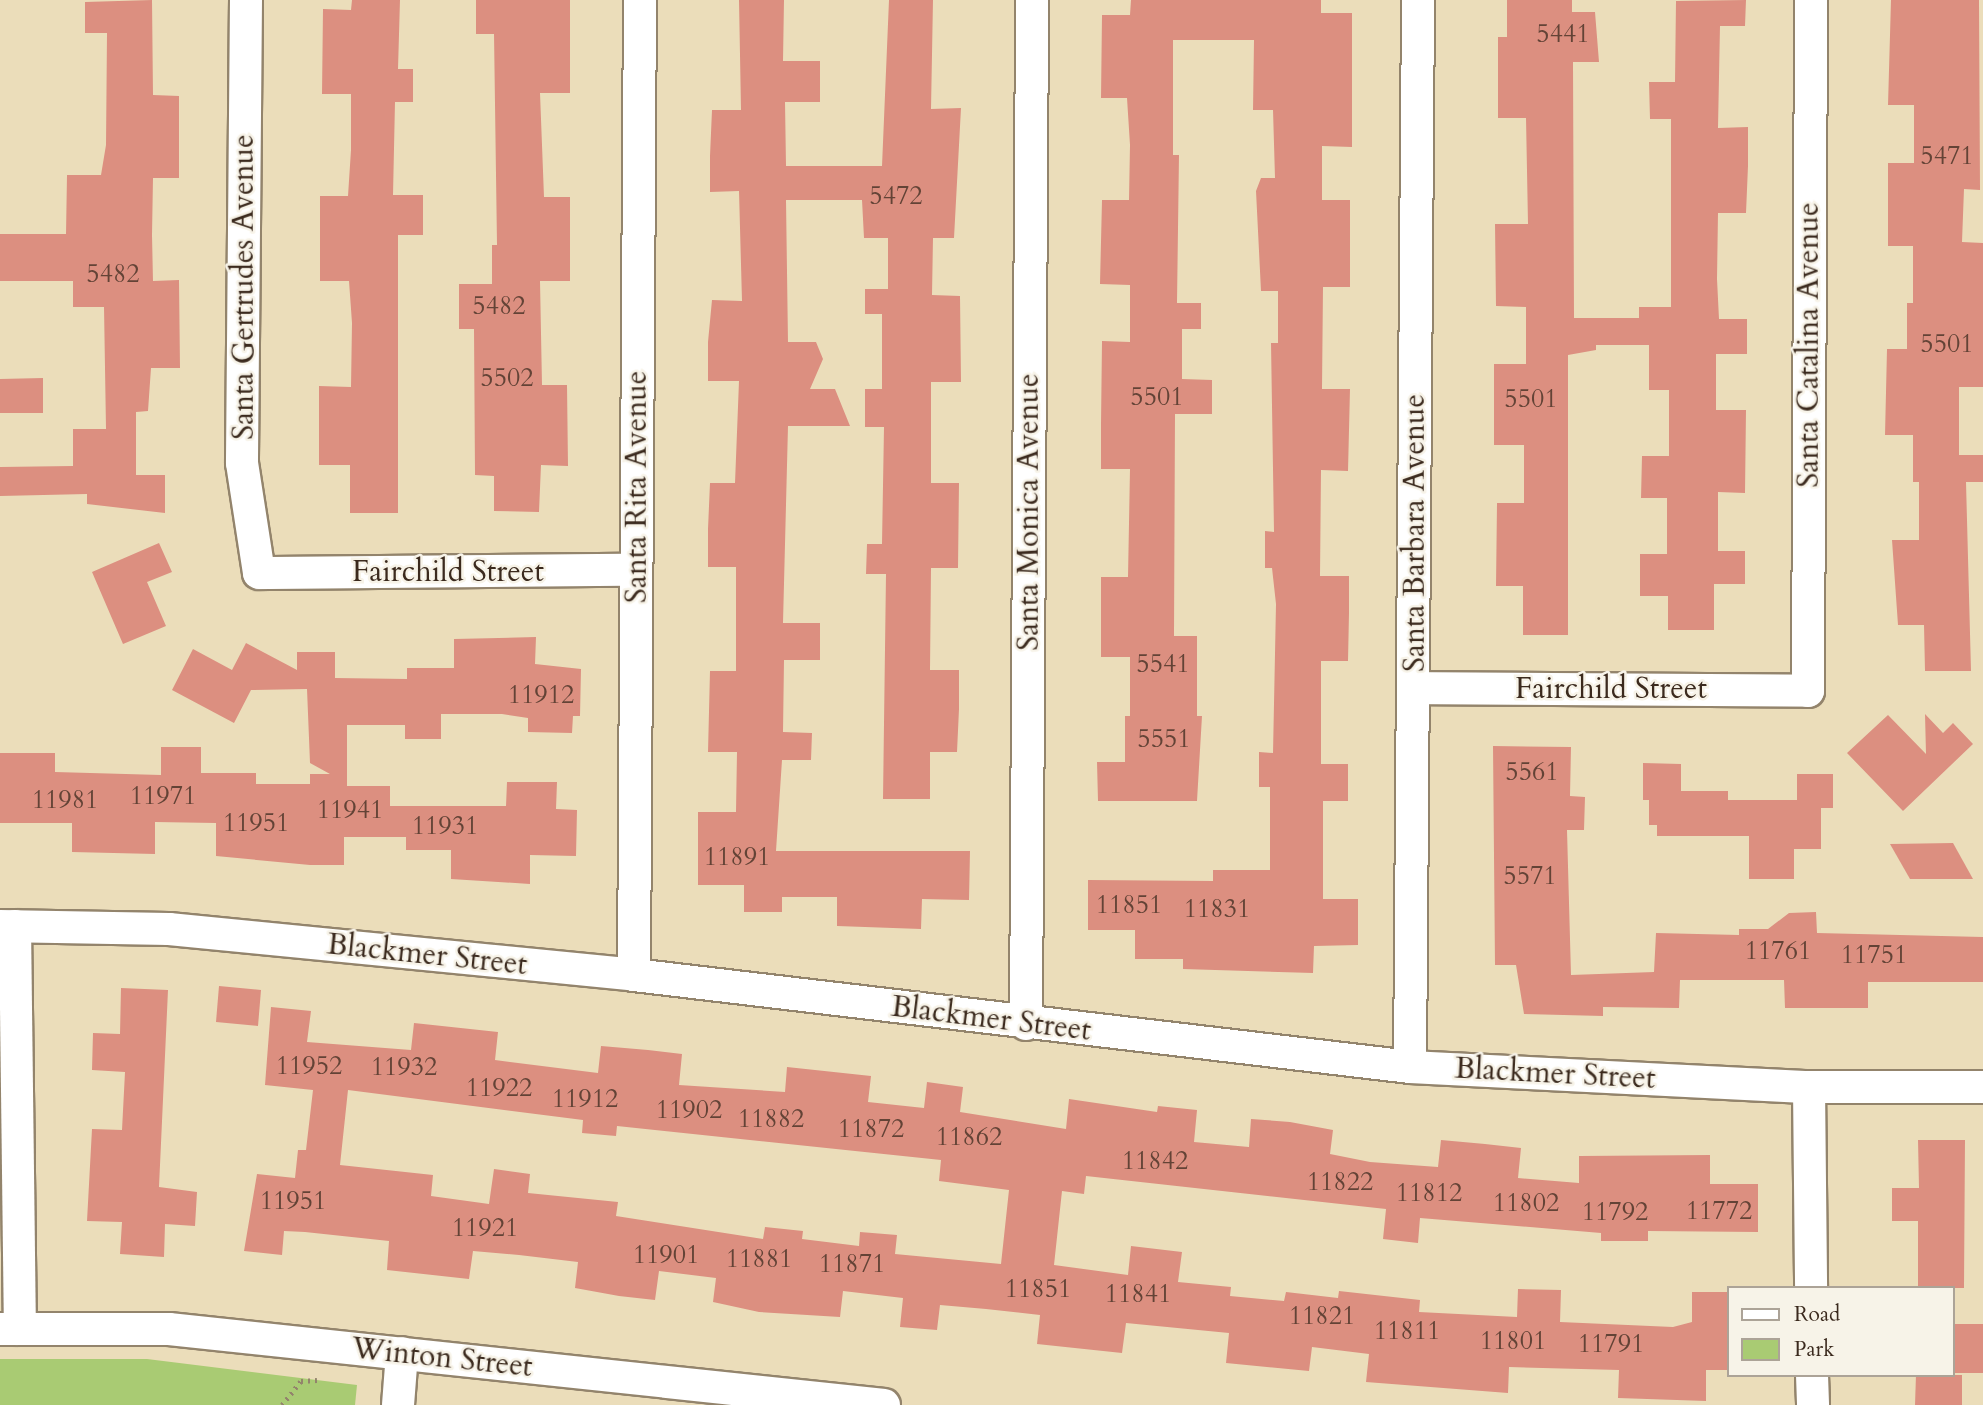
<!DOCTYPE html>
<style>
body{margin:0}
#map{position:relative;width:1983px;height:1405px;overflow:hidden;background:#ebddba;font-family:Cardo,serif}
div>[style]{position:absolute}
.green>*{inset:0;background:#a9cb73}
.building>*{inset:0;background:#dc8f80}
.path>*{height:4.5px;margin-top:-2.25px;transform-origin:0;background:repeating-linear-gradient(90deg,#93846c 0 2px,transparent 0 7px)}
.roads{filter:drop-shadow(2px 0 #93846c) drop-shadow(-2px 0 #93846c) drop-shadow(0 2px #93846c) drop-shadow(0 -2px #93846c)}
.minor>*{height:32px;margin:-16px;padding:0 16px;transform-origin:16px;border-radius:16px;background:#fff}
span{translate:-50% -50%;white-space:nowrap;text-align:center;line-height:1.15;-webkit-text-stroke:5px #f7f3e8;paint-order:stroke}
.number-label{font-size:26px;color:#634336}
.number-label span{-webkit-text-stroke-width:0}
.street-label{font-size:30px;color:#3b2a1e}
.legend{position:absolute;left:1727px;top:1286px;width:228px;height:91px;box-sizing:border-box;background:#f7f3e8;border:2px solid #aca397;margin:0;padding:9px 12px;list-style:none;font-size:21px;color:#3b2a1e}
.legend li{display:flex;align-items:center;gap:14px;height:35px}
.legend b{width:35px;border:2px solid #aca397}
</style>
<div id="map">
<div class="green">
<i style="clip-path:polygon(0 1359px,147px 1359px,357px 1385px,355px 1405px,0 1405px)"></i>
</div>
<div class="building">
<i style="clip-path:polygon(152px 0,153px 95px,179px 96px,179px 178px,153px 178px,152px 235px,153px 281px,179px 280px,180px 368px,151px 368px,148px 411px,136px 412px,136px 475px,165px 475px,165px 513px,87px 504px,87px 494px,0 496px,0 467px,73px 466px,73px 429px,106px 429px,104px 307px,73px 307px,73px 281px,0 281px,0 234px,66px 234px,67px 175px,101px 175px,106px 145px,107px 33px,85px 33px,85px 2px)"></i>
<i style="clip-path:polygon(352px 0,400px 0,398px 69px,413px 69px,413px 102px,395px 102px,393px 195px,423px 195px,423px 235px,398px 235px,398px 513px,350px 513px,350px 465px,319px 465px,319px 386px,351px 387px,352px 323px,349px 281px,320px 281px,320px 196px,348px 196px,351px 150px,351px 94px,322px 94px,323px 9px,351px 10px)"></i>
<i style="clip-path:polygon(476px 0,570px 0,570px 93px,540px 93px,544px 197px,570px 197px,570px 281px,540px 281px,542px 385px,567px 385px,568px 466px,541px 465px,539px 512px,494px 511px,494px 476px,475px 475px,474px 329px,459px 329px,459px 284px,492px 284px,492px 245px,497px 245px,494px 34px,476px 34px)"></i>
<i style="clip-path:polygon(739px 0,784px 0,783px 61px,820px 61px,820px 102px,785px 102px,786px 166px,882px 166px,889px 0,933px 0,931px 109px,961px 108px,954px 238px,933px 238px,932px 295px,960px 296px,961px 382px,931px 382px,931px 483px,959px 483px,958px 568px,931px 568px,930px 670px,959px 670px,959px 709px,957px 752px,930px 752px,930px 799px,883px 799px,886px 574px,866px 574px,867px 544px,882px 544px,884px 427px,865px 427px,865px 389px,882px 389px,882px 314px,865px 314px,865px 289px,888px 289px,888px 238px,864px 238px,862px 200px,786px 200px,788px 342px,816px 342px,823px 359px,810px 389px,835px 389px,850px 426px,788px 426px,783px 623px,820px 623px,820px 660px,784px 660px,783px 732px,812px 733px,811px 760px,782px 760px,776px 851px,970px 851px,969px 900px,922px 899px,921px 929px,837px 926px,837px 897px,782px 897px,782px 912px,744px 912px,744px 885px,698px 885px,698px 812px,736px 812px,737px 752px,708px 752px,710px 671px,736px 671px,736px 567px,708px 567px,708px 529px,710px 483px,735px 483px,739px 381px,708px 381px,708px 342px,712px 300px,742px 301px,739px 191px,710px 192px,710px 156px,712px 110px,741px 110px)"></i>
<i style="clip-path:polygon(1131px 0,1321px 0,1321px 13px,1352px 13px,1352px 147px,1322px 146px,1322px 200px,1350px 200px,1350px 287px,1323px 287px,1322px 389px,1350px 389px,1348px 471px,1321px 470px,1320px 576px,1349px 576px,1349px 613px,1348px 661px,1321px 661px,1321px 764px,1348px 764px,1348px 801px,1323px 801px,1323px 899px,1358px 899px,1358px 945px,1314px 946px,1313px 973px,1183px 969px,1183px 959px,1135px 959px,1135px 930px,1088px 930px,1088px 880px,1213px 881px,1213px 870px,1270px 870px,1270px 787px,1259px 787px,1259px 752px,1273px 753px,1276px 604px,1272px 568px,1265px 568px,1265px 531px,1274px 532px,1271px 343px,1278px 343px,1278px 291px,1261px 291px,1256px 191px,1261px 178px,1275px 178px,1273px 110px,1253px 110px,1254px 40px,1173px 40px,1173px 155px,1179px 155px,1177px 303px,1201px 303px,1201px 329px,1182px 329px,1182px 379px,1212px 380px,1212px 414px,1175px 414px,1174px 636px,1197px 636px,1197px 716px,1202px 716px,1197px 801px,1098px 801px,1097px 762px,1125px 762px,1125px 716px,1130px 716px,1130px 657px,1101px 657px,1101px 577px,1128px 577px,1130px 469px,1101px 469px,1101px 424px,1102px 341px,1130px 342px,1130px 285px,1100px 284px,1102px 200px,1129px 200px,1130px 145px,1127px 98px,1101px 98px,1102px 15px,1130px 15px)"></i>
<i style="clip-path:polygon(1507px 0,1572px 0,1572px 12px,1595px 12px,1599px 62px,1573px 62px,1574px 318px,1639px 318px,1639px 307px,1671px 307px,1671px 119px,1650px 119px,1649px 82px,1675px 82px,1676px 1px,1746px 0,1745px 26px,1720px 26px,1718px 128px,1748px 127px,1748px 166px,1746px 213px,1718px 213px,1717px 279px,1719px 319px,1747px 319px,1747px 354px,1716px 354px,1716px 410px,1746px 410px,1745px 493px,1718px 492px,1718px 551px,1745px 551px,1745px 584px,1714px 584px,1714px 630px,1668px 630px,1668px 596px,1640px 596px,1640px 554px,1667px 554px,1667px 498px,1641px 498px,1642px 456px,1669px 456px,1669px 390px,1649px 390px,1649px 345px,1596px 345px,1596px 350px,1568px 355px,1568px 635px,1523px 635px,1523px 586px,1496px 586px,1497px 503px,1524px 503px,1524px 445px,1494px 445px,1494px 364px,1526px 364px,1526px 307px,1496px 306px,1495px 224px,1528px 224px,1526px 118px,1498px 118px,1498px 37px,1507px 37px)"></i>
<i style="clip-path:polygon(1891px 0,1979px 0,1980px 190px,1964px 189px,1962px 242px,1983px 243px,1983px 387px,1959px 387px,1959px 455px,1983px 455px,1983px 482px,1966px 482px,1971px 671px,1925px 671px,1924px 625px,1898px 625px,1892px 540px,1919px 540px,1919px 482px,1913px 482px,1913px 435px,1885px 435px,1887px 349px,1907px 349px,1907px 303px,1913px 303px,1913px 246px,1888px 246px,1888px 163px,1914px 163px,1914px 105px,1888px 105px)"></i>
<i style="clip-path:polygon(43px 378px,43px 413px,0 413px,0 379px)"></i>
<i style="clip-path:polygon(159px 543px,172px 572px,147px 582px,166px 626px,123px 644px,92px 572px)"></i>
<i style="clip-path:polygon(536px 637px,535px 664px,581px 669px,580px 716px,573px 716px,572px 733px,528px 732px,528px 718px,502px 714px,441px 714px,441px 739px,405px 739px,405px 725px,347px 725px,347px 786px,390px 786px,390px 806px,506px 806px,507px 782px,557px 782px,556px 809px,577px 810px,576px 856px,530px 855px,530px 884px,451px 879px,451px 850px,406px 850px,406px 837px,344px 837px,344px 865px,310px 865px,216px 856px,216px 823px,155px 822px,155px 854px,72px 852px,72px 823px,0 823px,0 753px,55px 753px,55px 772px,161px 775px,161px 747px,201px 747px,201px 773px,256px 773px,256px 784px,310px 784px,310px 774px,330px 774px,310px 763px,307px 689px,251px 690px,234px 723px,172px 690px,193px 649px,232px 670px,246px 643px,297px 670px,297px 652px,335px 652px,335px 678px,407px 679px,407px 668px,454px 668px,454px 639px)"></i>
<i style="clip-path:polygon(1925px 714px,1943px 733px,1953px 723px,1973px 744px,1903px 811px,1847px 753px,1888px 715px,1926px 754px)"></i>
<i style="clip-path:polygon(1493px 746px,1571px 747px,1570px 796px,1585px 797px,1584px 830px,1567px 830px,1571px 975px,1654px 972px,1656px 933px,1739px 935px,1739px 929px,1768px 929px,1789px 913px,1816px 912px,1817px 933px,1983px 937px,1983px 982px,1868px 982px,1868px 1008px,1785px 1008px,1784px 980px,1680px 980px,1679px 1008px,1603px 1007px,1603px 1016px,1524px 1014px,1516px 965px,1495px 965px)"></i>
<i style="clip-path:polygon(1643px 763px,1681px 764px,1681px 791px,1728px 791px,1728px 800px,1797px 800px,1797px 774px,1833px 774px,1833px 808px,1821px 808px,1821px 849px,1794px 849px,1794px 879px,1749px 879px,1749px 836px,1657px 836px,1657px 825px,1649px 825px,1649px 800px,1643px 800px)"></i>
<i style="clip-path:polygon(1953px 843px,1973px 879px,1910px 879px,1890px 844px)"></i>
<i style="clip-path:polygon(219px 986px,261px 990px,258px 1026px,216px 1022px)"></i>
<i style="clip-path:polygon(121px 988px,168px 990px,159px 1187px,197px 1192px,195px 1226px,165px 1224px,164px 1257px,120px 1254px,122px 1222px,87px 1221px,92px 1129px,122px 1130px,125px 1072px,92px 1070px,93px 1033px,120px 1034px)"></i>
<i style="clip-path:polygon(evenodd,271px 1007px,311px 1011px,307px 1042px,411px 1050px,414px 1023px,498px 1032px,495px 1060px,598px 1073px,601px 1046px,648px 1050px,682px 1054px,679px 1085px,785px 1092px,787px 1067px,871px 1076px,868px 1102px,924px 1108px,927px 1082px,963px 1087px,960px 1112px,1066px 1129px,1069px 1099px,1157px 1112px,1158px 1106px,1197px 1110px,1194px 1142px,1249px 1147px,1251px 1119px,1290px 1122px,1333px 1130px,1330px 1154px,1370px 1162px,1438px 1167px,1441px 1140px,1485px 1144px,1521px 1148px,1518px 1178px,1579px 1183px,1579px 1156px,1710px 1155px,1710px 1184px,1758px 1184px,1758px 1232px,1648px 1231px,1648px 1241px,1601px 1241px,1601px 1233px,1420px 1218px,1418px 1243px,1383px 1239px,1386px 1209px,1086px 1176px,1084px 1194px,1062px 1191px,1054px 1265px,1128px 1275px,1131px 1246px,1182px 1252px,1178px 1282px,1231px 1287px,1230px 1296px,1284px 1301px,1286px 1292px,1338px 1298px,1339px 1291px,1420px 1300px,1419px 1312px,1517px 1317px,1518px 1289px,1561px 1290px,1560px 1322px,1673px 1327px,1692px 1322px,1692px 1292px,1729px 1292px,1729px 1370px,1706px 1370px,1706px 1401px,1618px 1398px,1619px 1370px,1509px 1367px,1508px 1393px,1366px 1382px,1369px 1354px,1312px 1347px,1309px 1371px,1226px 1363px,1229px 1333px,1126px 1323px,1122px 1353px,1037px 1344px,1040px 1315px,986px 1309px,940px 1305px,937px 1330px,900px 1327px,903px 1298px,843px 1291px,840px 1317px,759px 1312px,713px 1302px,716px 1278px,659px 1271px,655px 1300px,619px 1296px,575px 1288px,578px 1262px,519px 1255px,473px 1251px,469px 1279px,387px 1270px,389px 1241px,305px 1232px,284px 1231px,282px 1255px,244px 1251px,257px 1174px,295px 1178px,298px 1150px,306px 1150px,313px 1090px,265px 1085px,271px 1007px,348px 1090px,583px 1120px,582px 1133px,616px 1136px,617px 1126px,941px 1160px,939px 1181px,1009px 1190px,1001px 1264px,895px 1254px,897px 1235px,860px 1232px,859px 1246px,802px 1239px,803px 1231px,765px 1227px,763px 1239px,616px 1216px,618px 1202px,528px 1193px,530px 1174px,494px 1169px,489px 1204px,431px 1196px,433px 1175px,340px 1165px,348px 1090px)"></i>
<i style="clip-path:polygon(1918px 1140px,1965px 1140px,1964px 1288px,1918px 1288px,1918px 1221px,1892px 1221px,1892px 1188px,1919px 1188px)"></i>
<i style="clip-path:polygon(1953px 1324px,1983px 1324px,1983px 1373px,1953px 1373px)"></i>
<i style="clip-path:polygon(1916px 1375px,1962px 1375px,1962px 1405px,1915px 1405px)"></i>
</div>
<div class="path">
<i style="left:282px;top:1405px;width:31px;rotate:-52deg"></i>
<i style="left:301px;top:1381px;width:16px;rotate:-4deg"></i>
</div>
<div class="roads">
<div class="minor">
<i style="left:246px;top:0;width:463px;rotate:90.5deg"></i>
<i style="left:242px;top:463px;width:111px;rotate:81.2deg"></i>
<i style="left:259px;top:573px;width:377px;rotate:-0.5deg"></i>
<i style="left:1414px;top:688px;width:394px;rotate:0.4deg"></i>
<i style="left:1808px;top:691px;width:691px;rotate:-89.75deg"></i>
<i style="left:0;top:926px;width:169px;rotate:1deg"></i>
<i style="left:169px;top:929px;width:467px;rotate:5.6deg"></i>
<i style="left:634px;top:975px;width:781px;rotate:6.76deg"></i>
<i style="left:1410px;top:1067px;width:400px;rotate:2.9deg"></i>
<i style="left:1809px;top:1087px;width:174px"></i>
<i style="left:15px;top:926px;width:403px;rotate:89.3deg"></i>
<i style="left:634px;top:975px;width:975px;rotate:-89.65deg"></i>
<i style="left:1026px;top:1024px;width:1024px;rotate:-89.66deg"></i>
<i style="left:1410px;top:1067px;width:1067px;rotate:-89.57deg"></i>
<i style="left:1809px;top:1087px;width:201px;rotate:89.4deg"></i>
<i style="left:0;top:1329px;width:169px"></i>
<i style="left:169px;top:1329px;width:719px;rotate:6.07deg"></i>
<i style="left:1812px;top:1375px;width:30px;rotate:88deg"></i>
<i style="left:398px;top:1405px;width:52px;rotate:-85.6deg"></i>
</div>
</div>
<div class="number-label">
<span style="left:1563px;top:34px">5441</span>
<span style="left:1947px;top:156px">5471</span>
<span style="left:896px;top:196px">5472</span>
<span style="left:113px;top:274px">5482</span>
<span style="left:499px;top:306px">5482</span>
<span style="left:1947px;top:344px">5501</span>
<span style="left:507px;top:378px">5502</span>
<span style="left:1157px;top:397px">5501</span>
<span style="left:1531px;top:399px">5501</span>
<span style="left:1163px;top:664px">5541</span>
<span style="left:541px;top:695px">11912</span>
<span style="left:1164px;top:739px">5551</span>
<span style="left:1532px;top:772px">5561</span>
<span style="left:163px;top:796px">11971</span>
<span style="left:65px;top:800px">11981</span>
<span style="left:350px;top:810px">11941</span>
<span style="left:256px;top:823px">11951</span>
<span style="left:445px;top:826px">11931</span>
<span style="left:737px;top:857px">11891</span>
<span style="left:1530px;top:876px">5571</span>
<span style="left:1129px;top:905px">11851</span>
<span style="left:1217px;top:909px">11831</span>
<span style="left:1778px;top:951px">11761</span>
<span style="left:1874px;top:955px">11751</span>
<span style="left:309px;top:1066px">11952</span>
<span style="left:404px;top:1067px">11932</span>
<span style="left:499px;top:1088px">11922</span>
<span style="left:585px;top:1099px">11912</span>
<span style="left:689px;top:1110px">11902</span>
<span style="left:771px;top:1119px">11882</span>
<span style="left:871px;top:1129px">11872</span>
<span style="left:969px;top:1137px">11862</span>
<span style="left:1155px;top:1161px">11842</span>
<span style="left:1340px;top:1182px">11822</span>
<span style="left:1429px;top:1193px">11812</span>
<span style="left:293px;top:1201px">11951</span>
<span style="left:1526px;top:1203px">11802</span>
<span style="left:1719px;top:1211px">11772</span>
<span style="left:1615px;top:1212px">11792</span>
<span style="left:485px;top:1228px">11921</span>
<span style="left:666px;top:1255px">11901</span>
<span style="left:759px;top:1259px">11881</span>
<span style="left:852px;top:1264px">11871</span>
<span style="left:1038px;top:1289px">11851</span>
<span style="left:1138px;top:1294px">11841</span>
<span style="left:1322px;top:1316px">11821</span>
<span style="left:1407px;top:1331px">11811</span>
<span style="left:1513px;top:1341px">11801</span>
<span style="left:1611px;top:1344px">11791</span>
</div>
<div class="street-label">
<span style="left:244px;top:287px;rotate:-90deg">Santa Gertrudes Avenue</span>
<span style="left:1809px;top:345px;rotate:-90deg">Santa Catalina Avenue</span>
<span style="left:637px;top:487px;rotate:-90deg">Santa Rita Avenue</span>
<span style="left:1029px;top:512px;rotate:-90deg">Santa Monica Avenue</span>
<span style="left:1415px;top:533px;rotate:-90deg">Santa Barbara Avenue</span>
<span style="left:448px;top:572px">Fairchild Street</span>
<span style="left:1611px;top:689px">Fairchild Street</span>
<span style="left:427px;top:955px;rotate:6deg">Blackmer Street</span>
<span style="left:991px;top:1019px;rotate:7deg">Blackmer Street</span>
<span style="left:1555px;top:1074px;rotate:3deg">Blackmer Street</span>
<span style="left:442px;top:1358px;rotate:6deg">Winton Street</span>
</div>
<ul class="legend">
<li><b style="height:9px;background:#fff"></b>Road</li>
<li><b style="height:19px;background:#a9cb73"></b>Park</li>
</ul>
</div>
